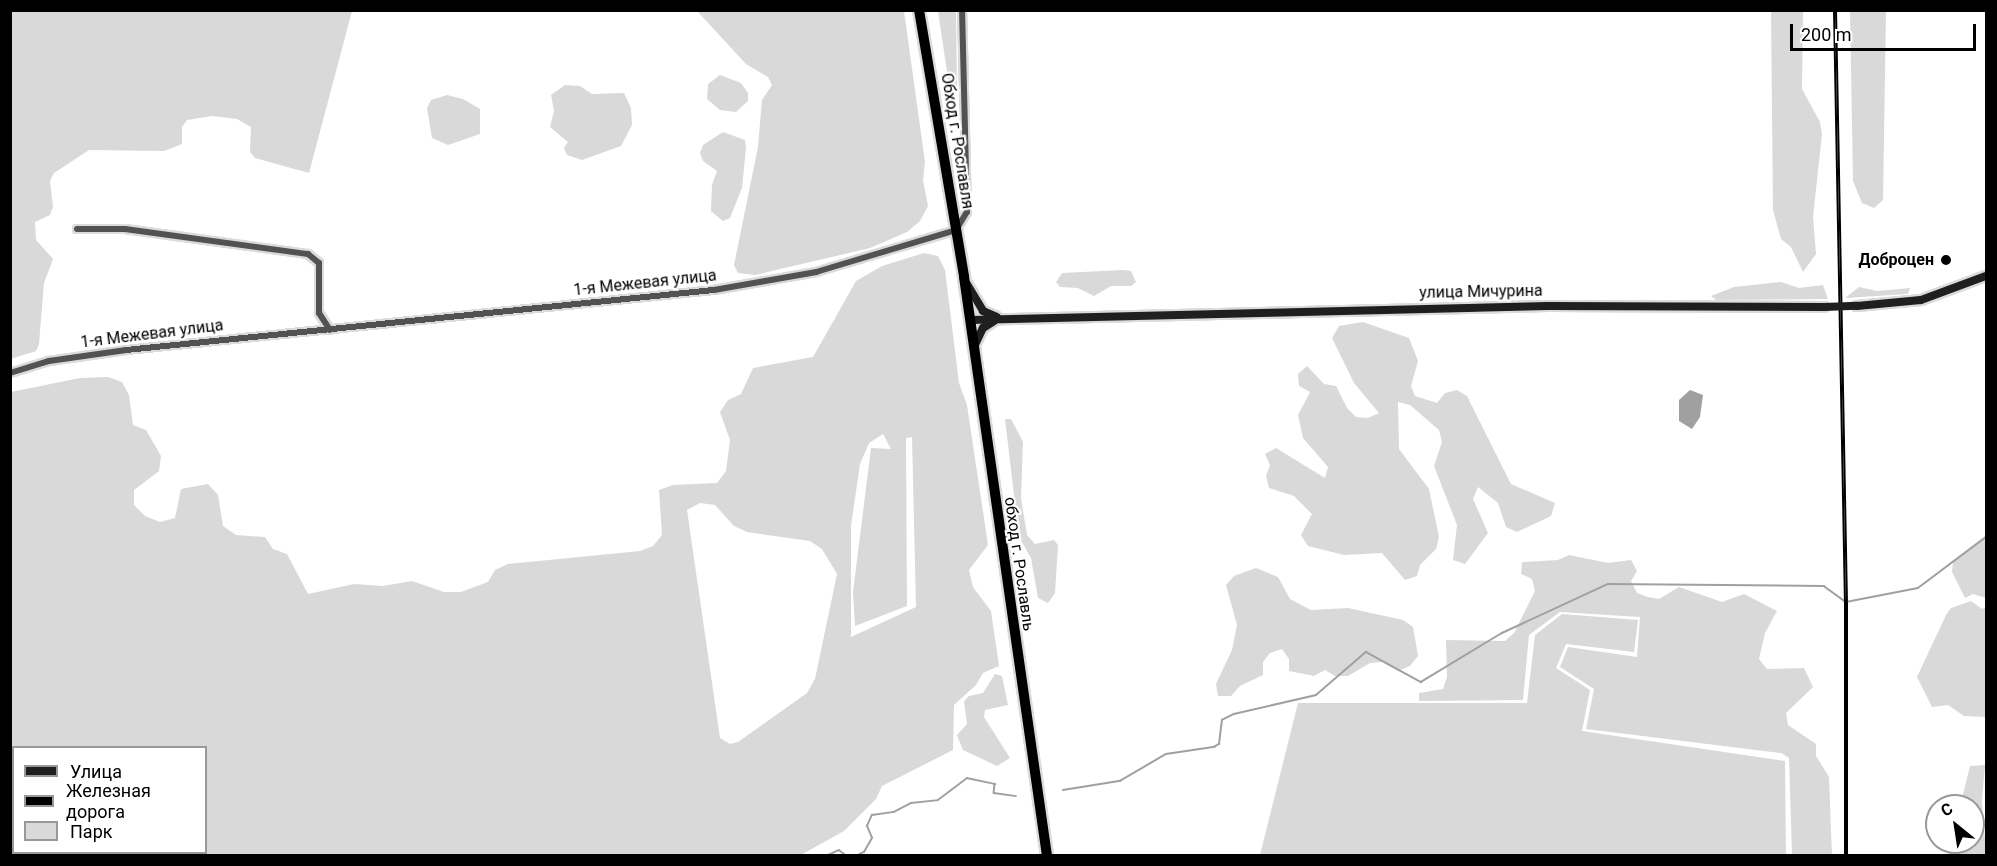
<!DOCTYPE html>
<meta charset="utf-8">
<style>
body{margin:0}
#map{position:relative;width:1997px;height:866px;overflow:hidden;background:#fff;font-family:Roboto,sans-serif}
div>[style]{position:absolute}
.green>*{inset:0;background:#d9d9d9}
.water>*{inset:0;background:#a0a0a0}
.stream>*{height:1.5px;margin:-0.75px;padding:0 0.75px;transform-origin:0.75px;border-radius:0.75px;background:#a0a0a0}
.roads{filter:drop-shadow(2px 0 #dbdbdb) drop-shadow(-2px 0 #dbdbdb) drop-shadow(0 2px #dbdbdb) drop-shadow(0 -2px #dbdbdb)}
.street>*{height:6px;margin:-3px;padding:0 3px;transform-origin:3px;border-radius:3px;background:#525252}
.secondary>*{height:8px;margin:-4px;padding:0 4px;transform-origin:4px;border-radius:4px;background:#1f1f1f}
.highway>*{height:10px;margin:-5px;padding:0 5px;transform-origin:5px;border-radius:5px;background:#000}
.rail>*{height:4px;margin-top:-2px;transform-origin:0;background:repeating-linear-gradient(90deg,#fff 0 4.5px,#000 0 9px);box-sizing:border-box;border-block:2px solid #000}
.secondary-bridge>*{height:8px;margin:-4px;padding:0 4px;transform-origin:4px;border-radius:4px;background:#1f1f1f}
.dots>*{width:16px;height:16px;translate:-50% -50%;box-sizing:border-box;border:3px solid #fff;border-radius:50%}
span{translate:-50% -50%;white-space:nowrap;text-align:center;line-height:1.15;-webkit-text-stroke:4.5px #fff;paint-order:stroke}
.street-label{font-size:16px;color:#000}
.poi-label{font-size:16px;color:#000;font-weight:700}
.right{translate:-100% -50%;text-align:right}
.frame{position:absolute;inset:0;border:12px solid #000;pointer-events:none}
.legend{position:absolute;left:12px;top:746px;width:195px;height:108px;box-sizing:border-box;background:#fff;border:2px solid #999;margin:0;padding:8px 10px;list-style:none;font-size:18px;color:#000}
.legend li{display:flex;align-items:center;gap:12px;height:30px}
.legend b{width:30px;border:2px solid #999}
.north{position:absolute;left:1925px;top:794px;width:60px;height:60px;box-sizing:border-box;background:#fff;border:2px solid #999;border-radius:50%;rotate:330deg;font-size:16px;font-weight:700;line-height:24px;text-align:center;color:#000}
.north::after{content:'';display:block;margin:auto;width:21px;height:27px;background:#000;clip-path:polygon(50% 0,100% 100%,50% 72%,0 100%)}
.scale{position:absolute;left:1790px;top:24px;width:186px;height:27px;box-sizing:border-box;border:3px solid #000;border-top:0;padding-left:8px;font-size:18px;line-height:21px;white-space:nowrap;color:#000;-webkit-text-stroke:4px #fff;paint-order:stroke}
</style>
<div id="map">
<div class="green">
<i style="clip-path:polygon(11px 10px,352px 11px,309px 173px,255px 158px,250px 152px,251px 127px,237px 119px,212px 116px,187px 120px,182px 127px,182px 144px,164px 151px,89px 150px,54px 173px,50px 181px,53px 207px,50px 215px,35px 222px,36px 240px,53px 259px,44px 283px,39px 344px,36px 351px,11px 359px)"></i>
<i style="clip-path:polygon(697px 11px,904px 11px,925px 162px,923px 180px,928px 206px,920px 221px,907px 232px,870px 248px,755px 275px,738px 273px,734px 265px,758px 147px,762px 100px,772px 85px,768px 77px,746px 64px)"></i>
<i style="clip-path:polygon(938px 11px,956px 11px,957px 90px,950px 92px)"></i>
<i style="clip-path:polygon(1771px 11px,1803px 11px,1802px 89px,1820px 122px,1822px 134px,1813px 217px,1816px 254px,1803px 272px,1791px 247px,1781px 239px,1773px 210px)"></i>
<i style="clip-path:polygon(1850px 11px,1886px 11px,1883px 200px,1874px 208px,1862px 203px,1853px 181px)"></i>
<i style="clip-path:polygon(720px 75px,741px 83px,748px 93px,748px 101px,736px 112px,720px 110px,707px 99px,708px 84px)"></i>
<i style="clip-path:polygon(565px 85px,580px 86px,592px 94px,624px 93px,631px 108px,632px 125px,621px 146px,582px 160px,567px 155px,564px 148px,568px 142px,550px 127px,554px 111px,551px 95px)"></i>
<i style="clip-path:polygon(447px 95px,463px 99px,480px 109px,480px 134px,448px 145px,432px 138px,427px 108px,431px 100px)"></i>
<i style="clip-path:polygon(723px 132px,745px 140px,746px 148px,742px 188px,730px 218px,723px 221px,711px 211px,712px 185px,717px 171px,703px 161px,700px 153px,703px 145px)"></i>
<i style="clip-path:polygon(evenodd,924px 253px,938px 256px,945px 270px,959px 383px,967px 405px,988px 545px,969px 570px,973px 587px,991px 611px,999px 666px,983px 673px,976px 685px,954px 705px,953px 750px,882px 786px,876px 799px,844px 831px,799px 856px,11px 855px,11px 392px,80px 378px,108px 377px,122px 382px,129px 395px,133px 425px,146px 430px,161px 456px,159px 471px,134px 490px,134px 505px,145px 516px,160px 522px,175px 518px,181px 489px,208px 484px,218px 495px,223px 526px,236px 535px,265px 537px,273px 549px,287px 554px,308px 594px,354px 584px,383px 586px,412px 581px,444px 592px,461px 592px,488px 582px,495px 570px,508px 564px,640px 551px,653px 546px,662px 535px,659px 490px,673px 485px,717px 483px,726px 471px,730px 440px,720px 412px,728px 400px,741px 394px,753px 368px,813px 357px,856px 281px,882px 266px,924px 253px,883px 434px,891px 449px,871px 448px,853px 592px,855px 626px,907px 606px,906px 438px,912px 437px,916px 607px,851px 637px,851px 526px,860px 464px,869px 443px,883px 434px,924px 253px,700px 503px,715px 505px,734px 526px,747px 532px,810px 541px,822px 549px,837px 574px,815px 679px,807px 693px,738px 742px,730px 744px,720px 738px,687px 510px,700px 503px,924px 253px,14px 748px,206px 748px,206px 852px,14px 852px,14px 748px)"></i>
<i style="clip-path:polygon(1123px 270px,1131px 271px,1136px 282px,1131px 286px,1111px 286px,1094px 296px,1078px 288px,1060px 287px,1056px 282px,1062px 273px)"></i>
<i style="clip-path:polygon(1781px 282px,1799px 288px,1823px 285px,1828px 299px,1716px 300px,1711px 296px,1734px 287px)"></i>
<i style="clip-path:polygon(1859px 287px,1877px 291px,1910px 288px,1908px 294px,1845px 298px)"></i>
<i style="clip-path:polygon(1363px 322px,1409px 338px,1418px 361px,1411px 386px,1415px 396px,1437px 403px,1445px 393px,1457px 390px,1467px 396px,1511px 484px,1555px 503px,1551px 516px,1517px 532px,1506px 527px,1498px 503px,1478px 487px,1473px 499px,1488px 533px,1465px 564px,1453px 560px,1457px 525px,1434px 466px,1442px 442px,1439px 430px,1410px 405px,1398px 402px,1399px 449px,1429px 489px,1439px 537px,1436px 549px,1420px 565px,1417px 576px,1405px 580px,1382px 553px,1344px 555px,1308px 546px,1301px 535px,1312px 514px,1294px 496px,1269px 488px,1266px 476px,1270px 465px,1265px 454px,1276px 448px,1325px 478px,1328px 467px,1303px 438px,1298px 415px,1310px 392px,1299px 386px,1298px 374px,1307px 366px,1324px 384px,1336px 386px,1347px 408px,1356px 417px,1368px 418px,1379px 413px,1354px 383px,1332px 338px,1339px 326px)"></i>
<i style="clip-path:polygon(1005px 419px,1011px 419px,1023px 442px,1021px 498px,1027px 535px,1035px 544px,1054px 540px,1058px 545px,1055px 593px,1048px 603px,1038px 598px,1031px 558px,1019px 537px)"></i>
<i style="clip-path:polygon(1986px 537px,1986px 598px,1973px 594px,1965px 598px,1952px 572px,1953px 562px)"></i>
<i style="clip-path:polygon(1569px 555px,1608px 563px,1631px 560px,1637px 571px,1631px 581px,1637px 593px,1648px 597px,1659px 599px,1679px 587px,1722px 602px,1744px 594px,1777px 611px,1765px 633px,1759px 659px,1767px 669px,1804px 668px,1813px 687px,1786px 713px,1788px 725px,1816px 744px,1816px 756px,1829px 777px,1832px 855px,1792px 855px,1789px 758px,1781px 753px,1586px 729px,1594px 689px,1560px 667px,1568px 647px,1637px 657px,1640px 617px,1560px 612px,1529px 635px,1523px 700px,1419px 701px,1419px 693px,1443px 689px,1447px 677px,1446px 640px,1505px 641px,1514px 633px,1535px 591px,1532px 579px,1521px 574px,1522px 562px,1558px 560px)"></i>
<i style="clip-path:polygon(1256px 568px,1278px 577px,1290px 599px,1311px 610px,1348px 608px,1403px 620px,1413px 627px,1418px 656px,1410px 666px,1398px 671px,1382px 662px,1370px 663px,1348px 676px,1335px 676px,1325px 670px,1314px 676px,1289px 671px,1289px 659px,1282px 649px,1270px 653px,1263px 662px,1263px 675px,1240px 686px,1231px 696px,1218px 696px,1216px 684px,1232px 650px,1237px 625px,1226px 585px,1234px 576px)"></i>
<i style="clip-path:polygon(1971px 601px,1982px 609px,1986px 607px,1986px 717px,1964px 716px,1948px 705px,1932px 707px,1917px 677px,1946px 615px,1951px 608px)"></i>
<i style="clip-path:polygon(1562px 614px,1638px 620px,1634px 652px,1566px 644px,1556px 668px,1590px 690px,1582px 731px,1785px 761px,1786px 855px,1260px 855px,1298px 703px,1527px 703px,1535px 635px)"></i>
<i style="clip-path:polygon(995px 674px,1002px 676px,1008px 705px,985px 710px,984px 717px,1010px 758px,997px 766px,963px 750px,957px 735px,967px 724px,964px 701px,969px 696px,983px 693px)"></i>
<i style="clip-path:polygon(1985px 765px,1982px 800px,1986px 855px,1948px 855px,1951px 842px,1973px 842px,1973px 806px,1960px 806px,1970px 766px)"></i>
</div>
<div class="water">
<i style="clip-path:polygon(1690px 390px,1703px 395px,1700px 417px,1692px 429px,1679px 421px,1679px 400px)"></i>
</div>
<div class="stream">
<i style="left:1063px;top:790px;width:58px;rotate:-9deg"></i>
<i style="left:1120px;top:781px;width:53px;rotate:-30.4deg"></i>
<i style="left:1166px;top:754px;width:49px;rotate:-8.3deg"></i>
<i style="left:1214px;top:747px;width:6px;rotate:-31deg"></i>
<i style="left:1219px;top:744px;width:24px;rotate:-83deg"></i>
<i style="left:1222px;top:720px;width:13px;rotate:-27deg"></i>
<i style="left:1234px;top:714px;width:84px;rotate:-13deg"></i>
<i style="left:1316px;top:695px;width:66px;rotate:-40.7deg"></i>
<i style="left:1366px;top:652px;width:63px;rotate:28.6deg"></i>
<i style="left:1421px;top:682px;width:95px;rotate:-31.2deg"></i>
<i style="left:1502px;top:633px;width:117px;rotate:-24.8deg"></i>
<i style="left:1608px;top:584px;width:216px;rotate:0.5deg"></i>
<i style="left:1824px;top:586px;width:27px;rotate:36deg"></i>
<i style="left:1846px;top:602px;width:73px;rotate:-11deg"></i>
<i style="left:1918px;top:588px;width:85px;rotate:-36.9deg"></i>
<i style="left:826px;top:856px;width:14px;rotate:-25deg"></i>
<i style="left:839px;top:850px;width:10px;rotate:37deg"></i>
<i style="left:856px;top:856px;width:9px;rotate:-27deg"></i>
<i style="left:864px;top:852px;width:16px;rotate:-60deg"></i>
<i style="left:872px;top:838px;width:13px;rotate:-113deg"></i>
<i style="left:867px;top:826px;width:12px;rotate:-66deg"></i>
<i style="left:872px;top:815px;width:22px;rotate:-8deg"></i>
<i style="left:894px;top:812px;width:19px;rotate:-28deg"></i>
<i style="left:911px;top:803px;width:27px;rotate:-6deg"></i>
<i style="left:938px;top:800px;width:36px;rotate:-37deg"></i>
<i style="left:967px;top:778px;width:29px;rotate:12deg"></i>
<i style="left:995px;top:784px;width:9px;rotate:96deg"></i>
<i style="left:994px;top:793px;width:22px;rotate:8deg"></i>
</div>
<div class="roads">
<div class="street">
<i style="left:77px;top:229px;width:48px"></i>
<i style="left:125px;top:229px;width:185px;rotate:7.8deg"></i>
<i style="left:308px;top:254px;width:14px;rotate:39deg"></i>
<i style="left:319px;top:263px;width:50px;rotate:90deg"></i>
<i style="left:319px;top:313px;width:20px;rotate:57deg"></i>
<i style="left:10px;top:373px;width:41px;rotate:-17.1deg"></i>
<i style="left:49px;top:361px;width:78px;rotate:-8.1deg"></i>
<i style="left:126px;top:350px;width:591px;rotate:-5.83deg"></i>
<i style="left:714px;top:290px;width:104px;rotate:-10deg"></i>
<i style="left:816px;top:272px;width:146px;rotate:-16.7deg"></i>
<i style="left:956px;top:230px;width:21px;rotate:-59deg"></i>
<i style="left:967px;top:212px;width:202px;rotate:-91.4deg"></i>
</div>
<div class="secondary">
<i style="left:967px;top:284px;width:31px;rotate:59deg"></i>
<i style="left:983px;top:311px;width:15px;rotate:23deg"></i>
<i style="left:1857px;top:306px;width:64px;rotate:-5.4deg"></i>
<i style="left:1921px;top:300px;width:69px;rotate:-20.3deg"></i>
<i style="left:971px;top:320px;width:577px;rotate:-1.39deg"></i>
<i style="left:1548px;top:306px;width:276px;rotate:0.2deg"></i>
<i style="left:974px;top:347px;width:21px;rotate:-65deg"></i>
<i style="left:983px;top:328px;width:13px;rotate:-32deg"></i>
</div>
<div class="highway">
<i style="left:919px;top:10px;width:271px;rotate:80.4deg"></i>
<i style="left:964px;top:277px;width:585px;rotate:81.84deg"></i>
</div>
</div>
<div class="rail">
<i style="left:1835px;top:10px;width:592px;rotate:88.94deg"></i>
<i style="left:1846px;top:602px;width:254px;rotate:90deg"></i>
</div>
<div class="secondary-bridge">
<i style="left:1824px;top:307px;width:33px;rotate:-2deg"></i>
</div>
<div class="dots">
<i style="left:1946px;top:260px;background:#000"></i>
</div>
<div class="street-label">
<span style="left:957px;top:141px;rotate:81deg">Обход г. Рославля</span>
<span style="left:645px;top:283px;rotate:-6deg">1-я Межевая улица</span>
<span style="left:1481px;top:292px;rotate:-1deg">улица Мичурина</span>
<span style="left:152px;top:334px;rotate:-7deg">1-я Межевая улица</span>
<span style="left:1019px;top:564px;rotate:82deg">обход г. Рославль</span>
</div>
<div class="poi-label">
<span class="right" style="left:1934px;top:260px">Доброцен</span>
</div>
<div class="frame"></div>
<ul class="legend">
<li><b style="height:8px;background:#1f1f1f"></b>Улица</li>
<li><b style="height:8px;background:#000"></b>Железная дорога</li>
<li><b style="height:16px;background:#d9d9d9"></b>Парк</li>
</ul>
<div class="north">С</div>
<div class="scale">200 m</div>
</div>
